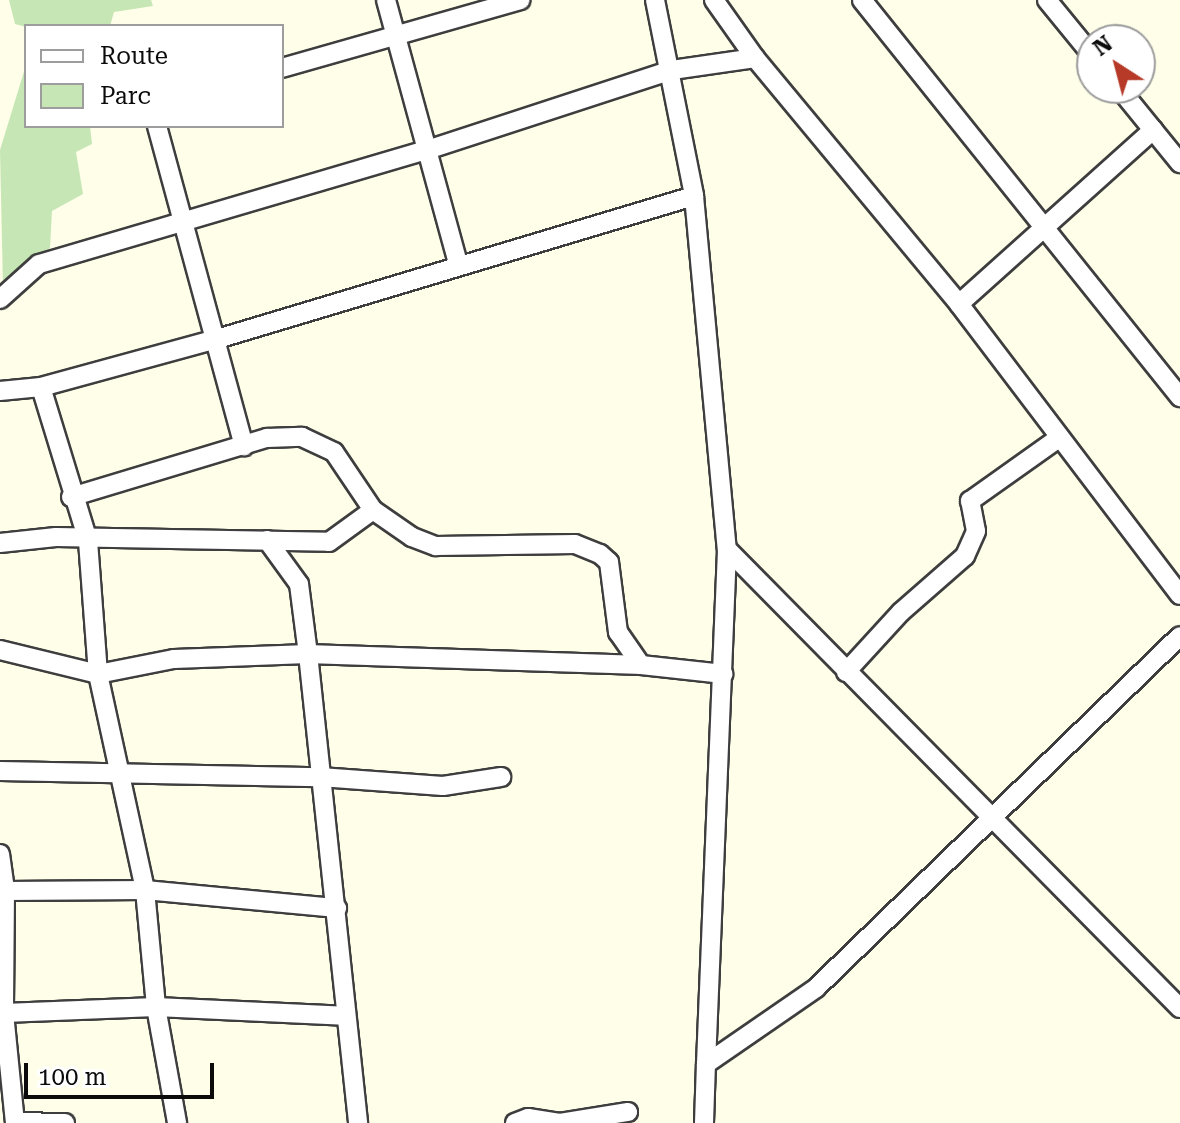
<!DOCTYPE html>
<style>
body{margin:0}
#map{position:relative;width:1180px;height:1123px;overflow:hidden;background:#fefee9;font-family:"Roboto Serif",serif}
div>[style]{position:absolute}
.green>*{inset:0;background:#c6e7b5}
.roads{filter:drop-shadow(2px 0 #3e3e3e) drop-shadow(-2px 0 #3e3e3e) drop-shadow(0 2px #3e3e3e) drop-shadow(0 -2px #3e3e3e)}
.minor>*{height:18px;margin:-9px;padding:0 9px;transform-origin:9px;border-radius:9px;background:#fff}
span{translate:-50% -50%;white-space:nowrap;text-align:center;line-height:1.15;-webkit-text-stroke:8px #fff;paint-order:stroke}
.legend{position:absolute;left:24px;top:24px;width:260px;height:104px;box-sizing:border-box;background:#fff;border:2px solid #9d9d9d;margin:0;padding:10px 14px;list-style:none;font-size:24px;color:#0b0b0b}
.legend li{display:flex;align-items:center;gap:16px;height:40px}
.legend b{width:40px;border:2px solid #9d9d9d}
.north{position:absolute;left:1076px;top:24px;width:80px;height:80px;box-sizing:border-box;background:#fff;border:2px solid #9d9d9d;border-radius:50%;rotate:324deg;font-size:22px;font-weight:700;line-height:32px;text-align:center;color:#0b0b0b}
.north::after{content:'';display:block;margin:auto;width:28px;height:36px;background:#b63a27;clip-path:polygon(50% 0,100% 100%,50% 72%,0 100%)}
.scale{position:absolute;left:24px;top:1063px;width:190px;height:36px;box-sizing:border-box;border:4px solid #0b0b0b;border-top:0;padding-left:10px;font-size:24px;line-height:28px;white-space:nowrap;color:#0b0b0b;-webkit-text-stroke:6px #fff;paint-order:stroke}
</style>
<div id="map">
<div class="green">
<i style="clip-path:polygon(9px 0,151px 0,153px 6px,114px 12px,110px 26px,26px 27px,15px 24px)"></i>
<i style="clip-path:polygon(26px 65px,26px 126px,90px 126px,92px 144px,76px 152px,83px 194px,52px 211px,50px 248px,3px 287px,0 150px)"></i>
</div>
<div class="roads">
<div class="minor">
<i style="left:386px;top:0;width:273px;rotate:74.7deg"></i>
<i style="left:655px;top:0;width:200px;rotate:78.7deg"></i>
<i style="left:694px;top:196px;width:355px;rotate:84.7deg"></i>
<i style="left:727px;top:549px;width:645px;rotate:45.38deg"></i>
<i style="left:714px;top:0;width:71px;rotate:54.7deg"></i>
<i style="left:862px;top:0;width:509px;rotate:51.31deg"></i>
<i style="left:1047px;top:0;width:71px;rotate:50.7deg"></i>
<i style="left:282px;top:68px;width:248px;rotate:-15.9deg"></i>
<i style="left:1119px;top:88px;width:97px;rotate:50.9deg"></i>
<i style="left:157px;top:126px;width:332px;rotate:74.8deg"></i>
<i style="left:0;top:299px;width:52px;rotate:-41.9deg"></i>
<i style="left:39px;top:264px;width:404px;rotate:-16.4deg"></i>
<i style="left:427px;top:150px;width:258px;rotate:-18.1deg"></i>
<i style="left:672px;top:70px;width:84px;rotate:-8.2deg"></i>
<i style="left:755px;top:58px;width:320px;rotate:50.3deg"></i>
<i style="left:959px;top:304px;width:365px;rotate:52.8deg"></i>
<i style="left:959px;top:304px;width:261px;rotate:-41.9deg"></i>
<i style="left:41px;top:387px;width:161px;rotate:73deg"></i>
<i style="left:88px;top:541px;width:133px;rotate:85.7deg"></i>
<i style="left:98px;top:674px;width:221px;rotate:77.7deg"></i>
<i style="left:145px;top:890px;width:118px;rotate:84.6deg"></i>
<i style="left:156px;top:1007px;width:118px;rotate:79.7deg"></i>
<i style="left:0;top:391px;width:41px;rotate:-5.6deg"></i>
<i style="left:41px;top:387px;width:182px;rotate:-15.3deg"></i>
<i style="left:217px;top:339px;width:498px;rotate:-16.7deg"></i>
<i style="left:71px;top:497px;width:205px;rotate:-16.8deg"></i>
<i style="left:267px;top:438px;width:35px;rotate:-2deg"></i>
<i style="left:302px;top:437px;width:35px;rotate:25deg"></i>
<i style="left:334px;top:452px;width:70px;rotate:56.1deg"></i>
<i style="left:373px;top:510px;width:47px;rotate:34.7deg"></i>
<i style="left:412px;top:537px;width:26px;rotate:21deg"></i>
<i style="left:436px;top:546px;width:139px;rotate:-0.8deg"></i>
<i style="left:575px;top:544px;width:27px;rotate:22deg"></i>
<i style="left:600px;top:554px;width:12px;rotate:42deg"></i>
<i style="left:609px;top:562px;width:71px;rotate:82.7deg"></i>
<i style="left:618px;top:632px;width:40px;rotate:55.1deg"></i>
<i style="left:641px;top:665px;width:83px;rotate:6.2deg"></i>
<i style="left:267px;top:540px;width:54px;rotate:54deg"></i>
<i style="left:299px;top:584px;width:71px;rotate:82.7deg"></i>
<i style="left:308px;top:654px;width:333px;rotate:1.9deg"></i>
<i style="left:0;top:543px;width:56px;rotate:-6.1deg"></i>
<i style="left:56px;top:537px;width:273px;rotate:1deg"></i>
<i style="left:329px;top:542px;width:54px;rotate:-36deg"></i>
<i style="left:0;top:650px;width:101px;rotate:13.8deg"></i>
<i style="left:98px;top:674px;width:77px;rotate:-11.2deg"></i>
<i style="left:174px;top:659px;width:134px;rotate:-2.1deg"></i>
<i style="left:308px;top:654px;width:472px;rotate:83.9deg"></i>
<i style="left:846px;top:672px;width:81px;rotate:-47.5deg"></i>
<i style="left:901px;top:612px;width:85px;rotate:-41.2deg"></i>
<i style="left:965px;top:556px;width:27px;rotate:-66deg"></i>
<i style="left:976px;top:531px;width:31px;rotate:-101deg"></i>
<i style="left:970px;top:501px;width:110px;rotate:-35.4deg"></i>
<i style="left:0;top:771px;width:320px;rotate:1.1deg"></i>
<i style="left:320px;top:777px;width:123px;rotate:4.2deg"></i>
<i style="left:443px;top:786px;width:59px;rotate:-8.8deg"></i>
<i style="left:0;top:854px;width:37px;rotate:82deg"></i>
<i style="left:5px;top:891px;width:122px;rotate:90.5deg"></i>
<i style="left:4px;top:1013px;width:111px;rotate:84.3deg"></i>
<i style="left:5px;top:891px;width:140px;rotate:-0.4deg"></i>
<i style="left:145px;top:890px;width:193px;rotate:5.4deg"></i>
<i style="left:4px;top:1013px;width:152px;rotate:-2.3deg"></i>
<i style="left:156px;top:1007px;width:188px;rotate:2.7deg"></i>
<i style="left:706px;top:1064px;width:515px;rotate:-87.66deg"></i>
<i style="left:15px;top:1122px;width:50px;rotate:1.1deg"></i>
<i style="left:515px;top:1123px;width:14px;rotate:-21deg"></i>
<i style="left:528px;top:1118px;width:32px;rotate:9deg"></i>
<i style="left:560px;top:1123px;width:69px;rotate:-9.2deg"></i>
<i style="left:704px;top:1123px;width:59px;rotate:-88.1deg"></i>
<i style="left:706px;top:1064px;width:134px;rotate:-34.6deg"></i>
<i style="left:816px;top:988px;width:506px;rotate:-44.04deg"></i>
</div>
</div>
<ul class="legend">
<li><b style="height:10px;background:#fff"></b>Route</li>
<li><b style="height:22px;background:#c6e7b5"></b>Parc</li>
</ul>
<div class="north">N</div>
<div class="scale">100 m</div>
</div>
